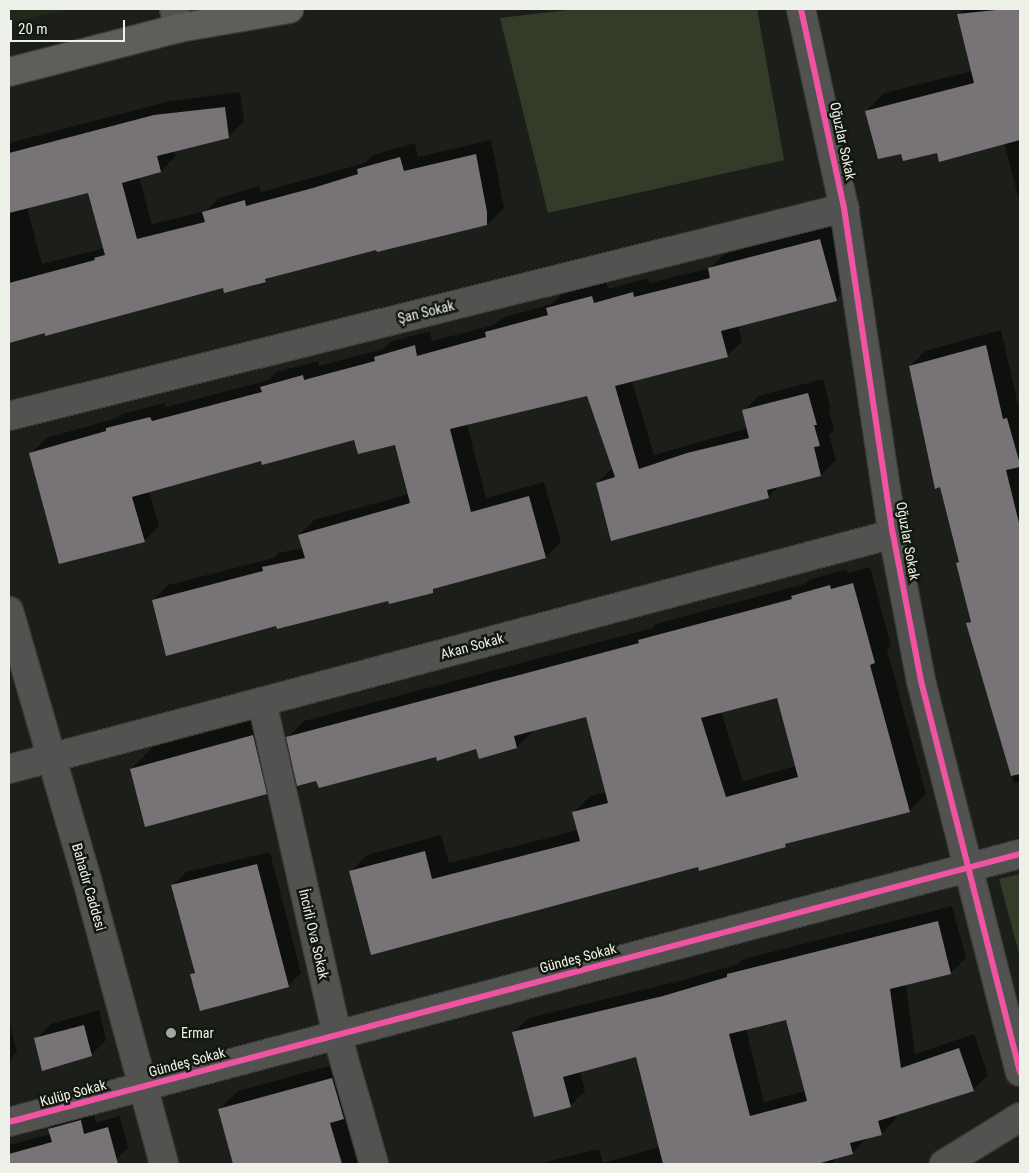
<!DOCTYPE html>
<meta charset="utf-8">
<style>
body{margin:0}
#map{position:relative;width:1029px;height:1173px;overflow:hidden;background:#1c1f19;font-family:"Roboto Condensed",sans-serif}
div>[style]{position:absolute}
.built>*{inset:0;background:#212819}
.green>*{inset:0;background:#333c28}
.shadow>*{inset:0;background:#0007}
.building>*{inset:0;background:#787377}
.roads{filter:drop-shadow(1px 0 #393c37) drop-shadow(-1px 0 #393c37) drop-shadow(0 1px #393c37) drop-shadow(0 -1px #393c37)}
.minor>*{height:28px;margin:-14px;padding:0 14px;transform-origin:14px;border-radius:14px;background:#525350}
.secondary>*{height:28px;margin:-14px;padding:0 14px;transform-origin:14px;border-radius:14px;background:#5d5f5b}
.cycleway>*{height:6px;margin:-3px;padding:0 3px;transform-origin:3px;border-radius:3px;background:#f153a3}
.dots>*{width:14px;height:14px;translate:-50% -50%;box-sizing:border-box;border:2px solid #13180e;border-radius:50%}
span{translate:-50% -50%;white-space:nowrap;text-align:center;line-height:1.15;-webkit-text-stroke:5px #13180e;paint-order:stroke}
.street-label{font-size:14px;color:#edf1ea}
.poi-label{font-size:14px;color:#edf1ea}
.left{translate:0 -50%;text-align:left}
.frame{position:absolute;inset:0;border:10px solid #edf1ea;pointer-events:none}
.scale{position:absolute;left:10px;top:20px;width:115px;height:22px;box-sizing:border-box;border:2px solid #edf1ea;border-top:0;padding-left:6px;font-size:15px;line-height:18px;white-space:nowrap;color:#edf1ea;-webkit-text-stroke:4px #13180e;paint-order:stroke}
</style>
<div id="map">
<div class="built">
<i style="clip-path:polygon(9px 9px,70px 9px,9px 23px)"></i>
</div>
<div class="green">
<i style="clip-path:polygon(577px 9px,757px 9px,784px 160px,548px 213px,500px 18px)"></i>
<i style="clip-path:polygon(1020px 874px,1020px 957px,999px 879px)"></i>
</div>
<div class="shadow">
<i style="clip-path:polygon(964px 9px,1020px 9px,1020px 195px,1018px 196px,1004px 143px,938px 151px,902px 152px,866px 111px,884px 93px,972px 71px,959px 14px)"></i>
<i style="clip-path:polygon(evenodd,240px 92px,244px 121px,229px 136px,174px 151px,176px 156px,161px 171px,139px 177px,152px 224px,206px 211px,219px 198px,259px 186px,261px 192px,329px 173px,365px 163px,373px 155px,415px 143px,418px 157px,491px 140px,504px 208px,489px 223px,378px 251px,377px 248px,270px 276px,266px 281px,225px 291px,224px 287px,9px 341px,9px 143px,170px 101px,240px 92px,89px 191px,105px 248px,42px 264px,27px 207px,89px 191px)"></i>
<i style="clip-path:polygon(835px 225px,851px 285px,836px 299px,738px 325px,742px 342px,727px 356px,632px 381px,654px 455px,748px 428px,744px 411px,758px 396px,823px 379px,831px 409px,829px 411px,834px 430px,829px 435px,836px 460px,821px 475px,780px 486px,768px 497px,597px 483px,613px 467px,588px 394px,467px 424px,486px 498px,544px 482px,561px 542px,546px 557px,438px 586px,433px 591px,277px 625px,153px 600px,168px 585px,274px 558px,278px 553px,303px 548px,299px 535px,314px 520px,409px 494px,396px 443px,355px 438px,262px 459px,149px 491px,159px 526px,144px 541px,31px 453px,46px 438px,117px 418px,122px 414px,165px 403px,166px 407px,269px 380px,277px 372px,318px 361px,319px 366px,383px 349px,390px 342px,430px 331px,432px 341px,494px 325px,502px 318px,552px 304px,562px 294px,606px 282px,608px 289px,648px 278px,649px 283px,710px 268px,724px 254px)"></i>
<i style="clip-path:polygon(1001px 330px,1018px 405px,1020px 404px,1020px 782px,1014px 783px,968px 623px,971px 620px,957px 563px,960px 560px,910px 366px,925px 351px)"></i>
<i style="clip-path:polygon(evenodd,870px 567px,891px 646px,887px 650px,926px 794px,909px 811px,790px 841px,785px 846px,699px 866px,372px 953px,350px 872px,367px 855px,441px 835px,449px 863px,578px 830px,573px 813px,590px 796px,606px 792px,587px 715px,534px 730px,517px 747px,480px 758px,477px 747px,317px 779px,287px 738px,304px 721px,652px 628px,656px 624px,804px 584px,809px 580px,846px 569px,848px 573px,870px 567px,778px 696px,796px 766px,743px 781px,721px 711px,778px 696px)"></i>
<i style="clip-path:polygon(275px 714px,288px 771px,266px 793px,131px 769px,153px 747px)"></i>
<i style="clip-path:polygon(270px 852px,301px 973px,288px 986px,192px 974px,196px 970px,173px 885px,186px 872px)"></i>
<i style="clip-path:polygon(evenodd,952px 906px,966px 958px,951px 973px,906px 984px,915px 1054px,974px 1034px,988px 1075px,973px 1090px,895px 1115px,896px 1119px,881px 1134px,867px 1138px,852px 1153px,838px 1157px,831px 1164px,537px 1164px,599px 1149px,603px 1163px,660px 1147px,637px 1056px,580px 1071px,585px 1091px,570px 1106px,513px 1033px,528px 1018px,679px 981px,738px 964px,743px 959px,952px 906px,787px 1019px,806px 1091px,764px 1102px,746px 1029px,787px 1019px)"></i>
<i style="clip-path:polygon(99px 1010px,106px 1040px,91px 1055px,36px 1039px,51px 1024px)"></i>
<i style="clip-path:polygon(9px 1021px,17px 1052px,9px 1061px)"></i>
<i style="clip-path:polygon(351px 1060px,365px 1164px,234px 1164px,219px 1109px,238px 1091px)"></i>
<i style="clip-path:polygon(93px 1112px,96px 1123px,120px 1116px,128px 1148px,116px 1160px,102px 1164px,9px 1164px,9px 1145px,51px 1134px,50px 1129px,62px 1117px)"></i>
</div>
<div class="building">
<i style="clip-path:polygon(1006px 9px,1020px 9px,1020px 140px,939px 162px,937px 153px,903px 161px,901px 154px,878px 159px,865px 111px,974px 83px,957px 14px)"></i>
<i style="clip-path:polygon(225px 107px,229px 138px,157px 156px,161px 172px,122px 183px,137px 239px,205px 222px,202px 212px,245px 200px,246px 206px,313px 188px,358px 174px,357px 169px,400px 157px,404px 171px,476px 154px,487px 212px,487px 225px,377px 252px,376px 250px,265px 279px,266px 282px,224px 293px,223px 288px,45px 336px,45px 333px,9px 343px,9px 283px,95px 260px,94px 258px,105px 255px,88px 193px,9px 213px,9px 153px,154px 115px)"></i>
<i style="clip-path:polygon(820px 239px,837px 301px,721px 331px,728px 357px,615px 386px,639px 469px,687px 453px,749px 438px,742px 410px,808px 393px,817px 425px,814px 425px,820px 446px,814px 447px,821px 476px,767px 490px,769px 498px,611px 541px,596px 483px,615px 477px,587px 396px,450px 429px,471px 512px,529px 496px,546px 558px,433px 589px,433px 593px,389px 604px,388px 601px,277px 629px,276px 626px,166px 656px,152px 600px,263px 571px,262px 567px,305px 558px,298px 535px,410px 503px,395px 445px,358px 454px,354px 440px,262px 465px,261px 461px,132px 497px,145px 542px,59px 564px,29px 453px,106px 431px,106px 428px,150px 417px,152px 421px,262px 392px,260px 387px,303px 375px,304px 380px,375px 361px,374px 357px,415px 345px,417px 356px,486px 337px,485px 332px,548px 315px,546px 308px,592px 296px,594px 303px,633px 292px,634px 297px,710px 278px,708px 268px)"></i>
<i style="clip-path:polygon(986px 345px,1003px 419px,1007px 418px,1020px 464px,1020px 467px,1006px 470px,1020px 527px,1020px 774px,1011px 776px,966px 623px,971px 622px,956px 563px,959px 562px,940px 487px,935px 489px,909px 366px)"></i>
<i style="clip-path:polygon(evenodd,853px 583px,875px 663px,870px 665px,910px 812px,785px 844px,786px 847px,699px 871px,698px 867px,371px 955px,349px 871px,425px 851px,432px 879px,580px 841px,572px 812px,608px 803px,586px 717px,514px 736px,517px 748px,479px 759px,476px 749px,437px 761px,436px 757px,319px 788px,316px 781px,297px 786px,286px 737px,639px 643px,638px 640px,792px 599px,791px 596px,830px 585px,831px 589px,853px 583px,777px 698px,798px 777px,726px 797px,701px 718px,777px 698px)"></i>
<i style="clip-path:polygon(253px 735px,267px 794px,145px 827px,130px 769px)"></i>
<i style="clip-path:polygon(257px 864px,289px 987px,200px 1011px,190px 974px,195px 973px,171px 885px)"></i>
<i style="clip-path:polygon(evenodd,938px 921px,951px 974px,890px 989px,901px 1068px,959px 1048px,974px 1091px,878px 1121px,882px 1135px,850px 1143px,853px 1154px,817px 1164px,663px 1164px,636px 1057px,563px 1077px,571px 1107px,534px 1117px,512px 1032px,663px 996px,727px 977px,727px 974px,938px 921px,786px 1020px,807px 1101px,750px 1116px,729px 1034px,786px 1020px)"></i>
<i style="clip-path:polygon(84px 1025px,92px 1056px,42px 1071px,34px 1038px)"></i>
<i style="clip-path:polygon(332px 1078px,344px 1119px,330px 1123px,342px 1164px,233px 1164px,218px 1109px)"></i>
<i style="clip-path:polygon(81px 1120px,84px 1134px,108px 1127px,118px 1164px,9px 1164px,9px 1154px,52px 1142px,48px 1129px)"></i>
</div>
<div class="roads">
<div class="minor">
<i style="left:174px;top:9px;width:20px;rotate:75deg"></i>
<i style="left:801px;top:9px;width:204px;rotate:77.8deg"></i>
<i style="left:844px;top:208px;width:330px;rotate:81.5deg"></i>
<i style="left:893px;top:534px;width:150px;rotate:79.2deg"></i>
<i style="left:921px;top:681px;width:403px;rotate:75.8deg"></i>
<i style="left:9px;top:416px;width:861px;rotate:-13.99deg"></i>
<i style="left:9px;top:611px;width:280px;rotate:73.8deg"></i>
<i style="left:87px;top:880px;width:294px;rotate:74.8deg"></i>
<i style="left:262px;top:702px;width:341px;rotate:77.3deg"></i>
<i style="left:337px;top:1035px;width:134px;rotate:74deg"></i>
<i style="left:9px;top:769px;width:915px;rotate:-14.89deg"></i>
<i style="left:9px;top:1122px;width:1046px;rotate:-14.85deg"></i>
<i style="left:944px;top:1164px;width:89px;rotate:-31.7deg"></i>
</div>
<div class="secondary">
<i style="left:9px;top:72px;width:176px;rotate:-14.5deg"></i>
<i style="left:179px;top:28px;width:112px;rotate:-9.8deg"></i>
</div>
</div>
<div class="cycleway">
<i style="left:801px;top:9px;width:204px;rotate:77.8deg"></i>
<i style="left:844px;top:208px;width:330px;rotate:81.5deg"></i>
<i style="left:893px;top:534px;width:150px;rotate:79.2deg"></i>
<i style="left:921px;top:681px;width:403px;rotate:75.8deg"></i>
<i style="left:9px;top:1122px;width:1046px;rotate:-14.85deg"></i>
</div>
<div class="dots">
<i style="left:171px;top:1033px;background:#a4a8a1"></i>
</div>
<div class="street-label">
<span style="left:843px;top:141px;rotate:78deg">Oğuzlar Sokak</span>
<span style="left:426px;top:312px;rotate:-14deg">Şan Sokak</span>
<span style="left:908px;top:541px;rotate:80deg">Oğuzlar Sokak</span>
<span style="left:472px;top:646px;rotate:-15deg">Akan Sokak</span>
<span style="left:89px;top:887px;rotate:74deg">Bahadır Caddesi</span>
<span style="left:314px;top:934px;rotate:77deg">İncirli Ova Sokak</span>
<span style="left:578px;top:958px;rotate:-15deg">Gündeş Sokak</span>
<span style="left:187px;top:1062px;rotate:-15deg">Gündeş Sokak</span>
<span style="left:73px;top:1093px;rotate:-15deg">Kulüp Sokak</span>
</div>
<div class="poi-label">
<span class="left" style="left:181px;top:1033px">Ermar</span>
</div>
<div class="frame"></div>
<div class="scale">20 m</div>
</div>
